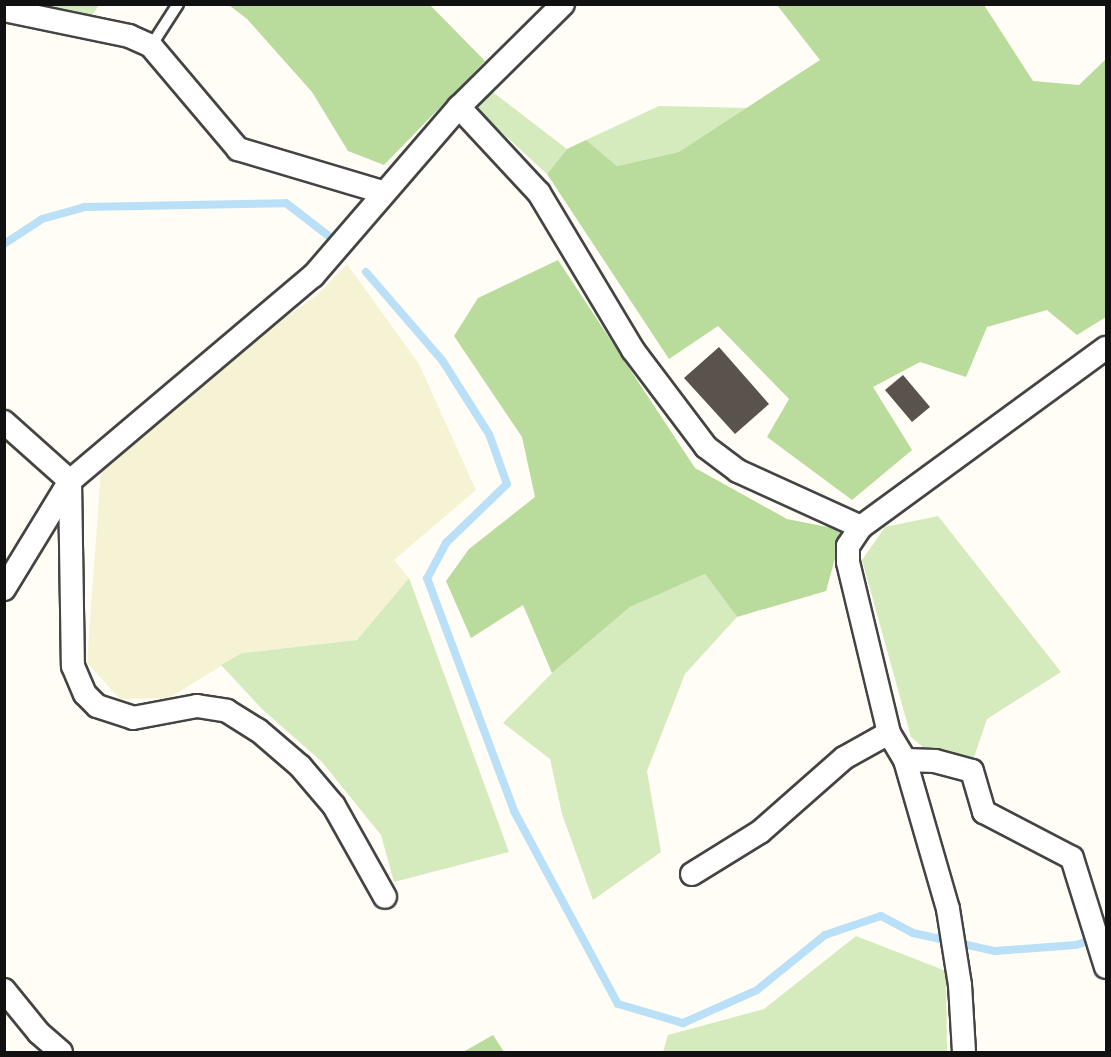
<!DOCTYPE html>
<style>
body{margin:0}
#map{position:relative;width:1111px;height:1057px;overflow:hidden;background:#fffdf5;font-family:"Source Serif 4",serif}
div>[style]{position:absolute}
.farmland>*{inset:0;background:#f6f3d4}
.green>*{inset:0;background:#d5ebbd}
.forest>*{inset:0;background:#b9dc9c}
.stream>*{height:8px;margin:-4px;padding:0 4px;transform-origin:4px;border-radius:4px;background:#b9e0f7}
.building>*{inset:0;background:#5a524d}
.roads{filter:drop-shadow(2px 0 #444) drop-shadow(-2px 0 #444) drop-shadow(0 2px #444) drop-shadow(0 -2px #444)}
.lane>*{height:10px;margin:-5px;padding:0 5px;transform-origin:5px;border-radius:5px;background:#fff}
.street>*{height:22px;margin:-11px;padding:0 11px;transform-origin:11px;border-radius:11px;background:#fff}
span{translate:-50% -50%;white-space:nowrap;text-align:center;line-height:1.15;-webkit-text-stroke:6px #fff;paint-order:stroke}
.frame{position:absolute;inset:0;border:6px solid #111;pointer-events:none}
</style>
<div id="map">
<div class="farmland">
<i style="clip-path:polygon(347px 264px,419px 364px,476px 490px,394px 560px,409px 578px,357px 640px,242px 653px,169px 698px,120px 699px,87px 663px,101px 469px,229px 357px,316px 296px)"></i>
</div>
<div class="green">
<i style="clip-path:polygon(28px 5px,99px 5px,92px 15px)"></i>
<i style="clip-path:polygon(490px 90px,567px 149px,547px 174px,473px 106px)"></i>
<i style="clip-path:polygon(659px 106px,752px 108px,679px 152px,617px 166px,586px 140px)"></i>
<i style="clip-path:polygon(938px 516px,1061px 672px,987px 719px,974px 757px,931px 754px,911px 737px,862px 560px,885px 527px)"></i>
<i style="clip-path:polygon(705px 574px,737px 617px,685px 674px,647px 771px,661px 852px,593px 900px,562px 814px,550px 759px,503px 723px,552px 673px,630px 607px)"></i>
<i style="clip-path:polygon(409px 578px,509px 852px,394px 882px,381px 835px,322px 762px,262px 709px,221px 665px,242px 653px,357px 640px)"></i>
<i style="clip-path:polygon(856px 936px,946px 971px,947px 1052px,663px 1052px,668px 1035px,764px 1009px)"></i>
</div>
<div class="forest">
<i style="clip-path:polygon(229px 5px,430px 5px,485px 61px,384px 165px,348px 151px,312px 92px,247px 19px)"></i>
<i style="clip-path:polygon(777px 5px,984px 5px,1033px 81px,1079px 85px,1106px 59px,1106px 317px,1077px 335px,1047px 310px,987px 327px,966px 377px,920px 362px,873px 387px,912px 450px,852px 500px,767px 437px,789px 399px,718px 326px,669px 359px,547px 174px,567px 149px,586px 140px,617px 166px,679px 152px,820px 60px)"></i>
<i style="clip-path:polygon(558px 260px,695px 468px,787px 519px,843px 530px,826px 591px,737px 617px,705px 574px,630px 607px,552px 673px,523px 605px,471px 638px,446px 581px,469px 549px,535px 497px,522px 437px,454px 336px,478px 298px)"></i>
<i style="clip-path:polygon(493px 1035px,504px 1052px,463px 1052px)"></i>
</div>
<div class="stream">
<i style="left:4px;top:244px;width:45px;rotate:-33.3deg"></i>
<i style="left:42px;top:219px;width:45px;rotate:-15.6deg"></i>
<i style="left:85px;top:207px;width:201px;rotate:-1.1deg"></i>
<i style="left:286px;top:203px;width:56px;rotate:37.7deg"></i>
<i style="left:366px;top:272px;width:116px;rotate:49.2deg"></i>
<i style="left:442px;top:360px;width:88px;rotate:57.6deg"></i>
<i style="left:489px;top:434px;width:53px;rotate:70.2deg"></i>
<i style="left:507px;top:484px;width:85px;rotate:136deg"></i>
<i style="left:446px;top:543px;width:40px;rotate:118deg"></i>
<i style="left:427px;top:578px;width:249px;rotate:69.5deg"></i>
<i style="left:514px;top:811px;width:219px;rotate:61.7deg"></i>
<i style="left:618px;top:1004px;width:68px;rotate:16.3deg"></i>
<i style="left:683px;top:1023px;width:81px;rotate:-24deg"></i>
<i style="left:757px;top:990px;width:87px;rotate:-39deg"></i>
<i style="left:825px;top:935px;width:59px;rotate:-18.7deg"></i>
<i style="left:881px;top:916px;width:36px;rotate:28deg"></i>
<i style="left:913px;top:933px;width:84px;rotate:12.4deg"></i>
<i style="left:995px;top:951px;width:81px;rotate:-4.2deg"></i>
<i style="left:1076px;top:945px;width:19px;rotate:-18deg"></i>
</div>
<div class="building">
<i style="clip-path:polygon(719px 347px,769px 404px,735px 434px,684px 378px)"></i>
<i style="clip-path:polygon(903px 375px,930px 407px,912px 422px,885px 390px)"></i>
</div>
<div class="roads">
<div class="lane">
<i style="left:151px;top:46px;width:50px;rotate:-57.3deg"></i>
</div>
<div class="street">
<i style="left:4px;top:10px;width:128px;rotate:11.7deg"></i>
<i style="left:129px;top:36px;width:24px;rotate:24deg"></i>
<i style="left:151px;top:46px;width:135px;rotate:49.8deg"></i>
<i style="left:238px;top:149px;width:150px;rotate:16.6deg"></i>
<i style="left:459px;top:107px;width:117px;rotate:47.1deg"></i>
<i style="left:539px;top:193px;width:183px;rotate:59.1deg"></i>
<i style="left:633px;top:350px;width:121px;rotate:53deg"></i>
<i style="left:706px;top:447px;width:40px;rotate:37deg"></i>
<i style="left:738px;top:471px;width:135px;rotate:24.5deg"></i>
<i style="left:4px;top:422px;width:89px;rotate:41.8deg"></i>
<i style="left:70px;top:481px;width:185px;rotate:89.1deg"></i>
<i style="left:73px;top:666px;width:30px;rotate:67deg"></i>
<i style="left:85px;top:694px;width:17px;rotate:45deg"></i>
<i style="left:97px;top:706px;width:38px;rotate:18deg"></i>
<i style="left:133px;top:718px;width:65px;rotate:-10.6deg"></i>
<i style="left:197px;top:706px;width:30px;rotate:9deg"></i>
<i style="left:227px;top:711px;width:36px;rotate:32deg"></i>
<i style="left:258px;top:730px;width:55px;rotate:40.6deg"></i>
<i style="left:300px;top:766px;width:52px;rotate:49.6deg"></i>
<i style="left:334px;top:806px;width:104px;rotate:60.7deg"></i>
<i style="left:4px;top:589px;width:127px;rotate:-58.6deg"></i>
<i style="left:70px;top:481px;width:318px;rotate:-40.2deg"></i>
<i style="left:313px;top:276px;width:223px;rotate:-49.2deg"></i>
<i style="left:459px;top:107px;width:146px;rotate:-44.7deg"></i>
<i style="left:905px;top:760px;width:30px;rotate:2deg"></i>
<i style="left:935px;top:761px;width:38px;rotate:15deg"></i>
<i style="left:972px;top:771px;width:43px;rotate:73.7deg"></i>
<i style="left:984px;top:812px;width:99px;rotate:27.6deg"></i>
<i style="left:1072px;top:858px;width:114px;rotate:72.7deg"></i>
<i style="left:692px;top:874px;width:80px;rotate:-31.7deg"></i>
<i style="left:760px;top:832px;width:112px;rotate:-41.4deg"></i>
<i style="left:844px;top:758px;width:51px;rotate:-29.1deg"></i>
<i style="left:4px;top:990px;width:55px;rotate:50.9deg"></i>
<i style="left:39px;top:1033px;width:29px;rotate:41deg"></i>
<i style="left:964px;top:1052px;width:67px;rotate:-93.4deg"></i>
<i style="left:960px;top:985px;width:77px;rotate:-99deg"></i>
<i style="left:948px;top:909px;width:155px;rotate:-106.1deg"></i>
<i style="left:905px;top:760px;width:31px;rotate:-121deg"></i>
<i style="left:889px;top:733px;width:176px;rotate:-103.5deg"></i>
<i style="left:848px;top:562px;width:16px;rotate:-90deg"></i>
<i style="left:848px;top:546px;width:23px;rotate:-56deg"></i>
<i style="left:861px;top:527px;width:303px;rotate:-36.2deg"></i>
</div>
</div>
<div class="frame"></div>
</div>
